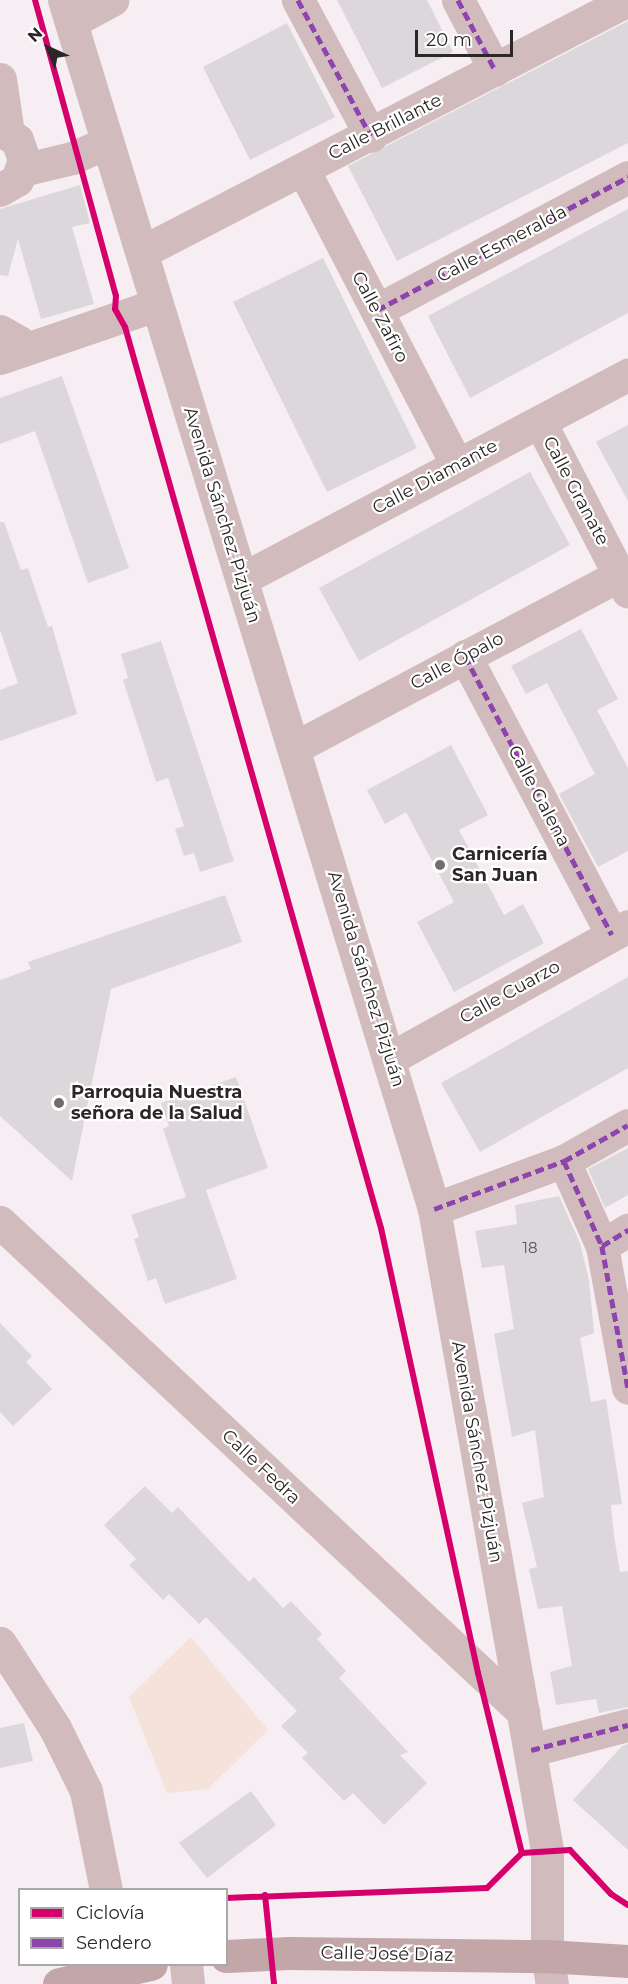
<!DOCTYPE html>
<meta charset="utf-8">
<style>
body{margin:0}
#map{position:relative;width:628px;height:1984px;overflow:hidden;background:#f6eef2;font-family:Montserrat,sans-serif}
div>[style]{position:absolute}
.green>*{inset:0;background:#f5e2db}
.building>*{inset:0;background:#dcd7db}
.minor>*{height:33px;margin:-16.5px;padding:0 16.5px;transform-origin:16.5px;border-radius:16.5px;background:#d1bbbc}
.major>*{height:33px;margin:-16.5px;padding:0 16.5px;transform-origin:16.5px;border-radius:16.5px;background:#c3a7a8}
.quiet>*{height:4.5px;margin-top:-2.25px;transform-origin:0;background:repeating-linear-gradient(90deg,#8e44ad 0 9px,transparent 0 13.5px)}
.cycleway>*{height:6px;margin:-3px;padding:0 3px;transform-origin:3px;border-radius:3px;background:#d6006c}
.dots>*{width:16px;height:16px;translate:-50% -50%;box-sizing:border-box;border:3px solid #fff;border-radius:50%}
span{translate:-50% -50%;white-space:nowrap;text-align:center;line-height:1.15;-webkit-text-stroke:4.5px #fff;paint-order:stroke}
.number-label{font-size:15px;color:#595456}
.number-label span{-webkit-text-stroke-width:0}
.street-label{font-size:18px;color:#2b2628}
.poi-label{font-size:18px;color:#2b2628;font-weight:700}
.left{translate:0 -50%;text-align:left}
.legend{position:absolute;left:18px;top:1888px;width:210px;height:78px;box-sizing:border-box;background:#fff;border:2px solid #aaa8a9;margin:0;padding:8px 10px;list-style:none;font-size:18px;color:#2b2628}
.legend li{display:flex;align-items:center;gap:12px;height:30px}
.legend b{width:30px;border:2px solid #aaa8a9}
.north{position:absolute;left:18px;top:18px;width:60px;height:60px;-webkit-text-stroke:4px #fff;paint-order:stroke;rotate:316deg;font-size:16px;font-weight:700;line-height:24px;text-align:center;color:#2b2628}
.north::after{content:'';display:block;margin:auto;width:21px;height:27px;background:#2b2628;clip-path:polygon(50% 0,100% 100%,50% 72%,0 100%)}
.scale{position:absolute;left:415px;top:30px;width:98px;height:27px;box-sizing:border-box;border:3px solid #2b2628;border-top:0;padding-left:8px;font-size:18px;line-height:21px;white-space:nowrap;color:#2b2628;-webkit-text-stroke:4px #fff;paint-order:stroke}
</style>
<div id="map">
<div class="green">
<i style="clip-path:polygon(191px 1637px,268px 1730px,208px 1789px,167px 1793px,129px 1697px)"></i>
</div>
<div class="building">
<i style="clip-path:polygon(337px 0,427px 0,453px 52px,382px 88px)"></i>
<i style="clip-path:polygon(628px 21px,628px 143px,397px 261px,348px 166px)"></i>
<i style="clip-path:polygon(287px 23px,335px 117px,250px 160px,203px 67px)"></i>
<i style="clip-path:polygon(80px 185px,90px 223px,72px 227px,94px 304px,41px 319px,18px 239px,8px 276px,0 275px,0 209px)"></i>
<i style="clip-path:polygon(628px 209px,628px 313px,470px 398px,428px 316px)"></i>
<i style="clip-path:polygon(323px 258px,417px 448px,327px 492px,233px 302px)"></i>
<i style="clip-path:polygon(62px 376px,129px 568px,88px 583px,35px 431px,0 444px,0 398px)"></i>
<i style="clip-path:polygon(628px 425px,628px 501px,596px 442px)"></i>
<i style="clip-path:polygon(530px 472px,570px 545px,359px 661px,319px 588px)"></i>
<i style="clip-path:polygon(0 522px,4px 522px,21px 570px,28px 568px,48px 627px,52px 626px,77px 714px,0 741px,0 690px,18px 683px,0 630px)"></i>
<i style="clip-path:polygon(581px 629px,618px 699px,597px 710px,628px 768px,628px 851px,598px 867px,559px 794px,595px 774px,547px 683px,526px 694px,511px 666px)"></i>
<i style="clip-path:polygon(161px 641px,234px 861px,200px 872px,194px 853px,184px 856px,175px 829px,184px 826px,168px 778px,156px 782px,123px 680px,128px 678px,121px 654px)"></i>
<i style="clip-path:polygon(451px 745px,488px 815px,459px 830px,504px 915px,523px 904px,544px 943px,454px 992px,417px 922px,454px 902px,406px 812px,385px 824px,367px 790px)"></i>
<i style="clip-path:polygon(225px 895px,242px 942px,111px 989px,72px 1181px,0 1116px,0 980px,31px 969px,28px 962px)"></i>
<i style="clip-path:polygon(628px 977px,628px 1068px,480px 1152px,441px 1083px)"></i>
<i style="clip-path:polygon(236px 1077px,268px 1168px,206px 1190px,237px 1279px,165px 1304px,156px 1278px,148px 1281px,134px 1239px,139px 1237px,131px 1215px,186px 1197px,163px 1129px,169px 1126px,161px 1103px)"></i>
<i style="clip-path:polygon(628px 1148px,628px 1195px,605px 1208px,588px 1169px)"></i>
<i style="clip-path:polygon(559px 1196px,580px 1243px,589px 1280px,594px 1333px,580px 1338px,591px 1402px,606px 1399px,622px 1504px,611px 1505px,614px 1536px,620px 1572px,628px 1571px,628px 1707px,599px 1713px,596px 1699px,556px 1705px,550px 1672px,572px 1666px,562px 1606px,538px 1609px,529px 1569px,537px 1567px,522px 1503px,544px 1497px,535px 1430px,512px 1437px,494px 1334px,514px 1329px,504px 1265px,482px 1268px,475px 1231px,517px 1224px,515px 1205px)"></i>
<i style="clip-path:polygon(0 1323px,32px 1356px,26px 1362px,52px 1389px,13px 1426px,0 1412px)"></i>
<i style="clip-path:polygon(145px 1486px,172px 1513px,178px 1507px,249px 1582px,254px 1577px,283px 1608px,291px 1601px,322px 1634px,317px 1639px,346px 1671px,339px 1678px,408px 1752px,400px 1755px,427px 1783px,384px 1825px,353px 1793px,344px 1801px,302px 1758px,308px 1753px,281px 1726px,297px 1711px,206px 1617px,199px 1624px,169px 1594px,163px 1600px,129px 1565px,136px 1559px,104px 1525px)"></i>
<i style="clip-path:polygon(24px 1723px,33px 1761px,0 1768px,0 1728px)"></i>
<i style="clip-path:polygon(628px 1744px,628px 1850px,573px 1800px,622px 1746px)"></i>
<i style="clip-path:polygon(251px 1791px,276px 1825px,207px 1878px,179px 1843px)"></i>
</div>
<div class="minor">
<i style="left:64px;top:0;width:1264px;rotate:72.98deg"></i>
<i style="left:434px;top:1209px;width:651px;rotate:80deg"></i>
<i style="left:547px;top:1850px;width:106px;rotate:90deg"></i>
<i style="left:547px;top:1956px;width:28px;rotate:80deg"></i>
<i style="left:298px;top:0;width:154px;rotate:61.8deg"></i>
<i style="left:458px;top:0;width:79px;rotate:62.1deg"></i>
<i style="left:71px;top:22px;width:47px;rotate:-28.2deg"></i>
<i style="left:0;top:79px;width:55px;rotate:81.6deg"></i>
<i style="left:0;top:130px;width:20px;rotate:30deg"></i>
<i style="left:17px;top:140px;width:20px;rotate:70deg"></i>
<i style="left:24px;top:159px;width:22px;rotate:108deg"></i>
<i style="left:17px;top:180px;width:20px;rotate:150deg"></i>
<i style="left:303px;top:169px;width:334px;rotate:62.5deg"></i>
<i style="left:22px;top:170px;width:51px;rotate:-13.5deg"></i>
<i style="left:72px;top:158px;width:37px;rotate:-24deg"></i>
<i style="left:142px;top:252px;width:547px;rotate:-27.41deg"></i>
<i style="left:377px;top:310px;width:284px;rotate:-27.9deg"></i>
<i style="left:0;top:331px;width:22px;rotate:30deg"></i>
<i style="left:19px;top:342px;width:9px;rotate:72deg"></i>
<i style="left:0;top:358px;width:165px;rotate:-18.8deg"></i>
<i style="left:540px;top:422px;width:191px;rotate:62.6deg"></i>
<i style="left:242px;top:579px;width:437px;rotate:-27.9deg"></i>
<i style="left:465px;top:656px;width:315px;rotate:62.2deg"></i>
<i style="left:294px;top:748px;width:368px;rotate:-28deg"></i>
<i style="left:391px;top:1058px;width:271px;rotate:-29.1deg"></i>
<i style="left:564px;top:1161px;width:93px;rotate:65.9deg"></i>
<i style="left:602px;top:1246px;width:144px;rotate:79.6deg"></i>
<i style="left:434px;top:1209px;width:139px;rotate:-20.3deg"></i>
<i style="left:564px;top:1161px;width:73px;rotate:-29.4deg"></i>
<i style="left:0;top:1222px;width:717px;rotate:43.13deg"></i>
<i style="left:602px;top:1246px;width:31px;rotate:-32deg"></i>
<i style="left:0;top:1643px;width:101px;rotate:57.1deg"></i>
<i style="left:55px;top:1728px;width:70px;rotate:63.8deg"></i>
<i style="left:86px;top:1791px;width:101px;rotate:78.6deg"></i>
<i style="left:531px;top:1750px;width:100px;rotate:-14.5deg"></i>
<i style="left:186px;top:1964px;width:20px;rotate:84deg"></i>
</div>
<div class="major">
<i style="left:226px;top:1956px;width:63px;rotate:-2.7deg"></i>
<i style="left:289px;top:1953px;width:258px;rotate:0.7deg"></i>
<i style="left:547px;top:1956px;width:81px;rotate:3.5deg"></i>
<i style="left:59px;top:1984px;width:94px;rotate:-12.3deg"></i>
</div>
<div class="quiet">
<i style="left:298px;top:0;width:154px;rotate:61.8deg"></i>
<i style="left:458px;top:0;width:79px;rotate:62.1deg"></i>
<i style="left:377px;top:310px;width:284px;rotate:-27.9deg"></i>
<i style="left:465px;top:656px;width:315px;rotate:62.2deg"></i>
<i style="left:564px;top:1161px;width:93px;rotate:65.9deg"></i>
<i style="left:602px;top:1246px;width:144px;rotate:79.6deg"></i>
<i style="left:434px;top:1209px;width:139px;rotate:-20.3deg"></i>
<i style="left:564px;top:1161px;width:73px;rotate:-29.4deg"></i>
<i style="left:602px;top:1246px;width:31px;rotate:-32deg"></i>
<i style="left:531px;top:1750px;width:100px;rotate:-14.5deg"></i>
</div>
<div class="cycleway">
<i style="left:35px;top:0;width:307px;rotate:74.7deg"></i>
<i style="left:116px;top:296px;width:13px;rotate:94deg"></i>
<i style="left:115px;top:309px;width:21px;rotate:61deg"></i>
<i style="left:125px;top:327px;width:937px;rotate:74.14deg"></i>
<i style="left:381px;top:1228px;width:455px;rotate:77.7deg"></i>
<i style="left:478px;top:1673px;width:185px;rotate:76.3deg"></i>
<i style="left:265px;top:1895px;width:89px;rotate:84.2deg"></i>
<i style="left:226px;top:1898px;width:261px;rotate:-2.2deg"></i>
<i style="left:487px;top:1888px;width:49px;rotate:-45deg"></i>
<i style="left:522px;top:1853px;width:48px;rotate:-3.6deg"></i>
<i style="left:570px;top:1850px;width:60px;rotate:47deg"></i>
<i style="left:611px;top:1894px;width:20px;rotate:33deg"></i>
</div>
<div class="dots">
<i style="left:440px;top:865px;background:#726c6f"></i>
<i style="left:59px;top:1103px;background:#726c6f"></i>
</div>
<div class="number-label">
<span style="left:530px;top:1248px">18</span>
</div>
<div class="street-label">
<span style="left:385px;top:127px;rotate:-27deg">Calle Brillante</span>
<span style="left:502px;top:244px;rotate:-28deg">Calle Esmeralda</span>
<span style="left:380px;top:317px;rotate:62deg">Calle Zafiro</span>
<span style="left:435px;top:477px;rotate:-28deg">Calle Diamante</span>
<span style="left:576px;top:491px;rotate:62deg">Calle Granate</span>
<span style="left:222px;top:515px;rotate:73deg">Avenida Sánchez Pizjuán</span>
<span style="left:457px;top:661px;rotate:-28deg">Calle Ópalo</span>
<span style="left:539px;top:796px;rotate:62deg">Calle Galena</span>
<span style="left:366px;top:979px;rotate:73deg">Avenida Sánchez Pizjuán</span>
<span style="left:510px;top:992px;rotate:-29deg">Calle Cuarzo</span>
<span style="left:477px;top:1452px;rotate:80deg">Avenida Sánchez Pizjuán</span>
<span style="left:261px;top:1467px;rotate:43deg">Calle Fedra</span>
<span style="left:387px;top:1954px;rotate:1deg">Calle José Díaz</span>
</div>
<div class="poi-label">
<span class="left" style="left:452px;top:865px">Carnicería<br>San Juan</span>
<span class="left" style="left:71px;top:1103px">Parroquia Nuestra<br>señora de la Salud</span>
</div>
<ul class="legend">
<li><b style="height:8px;background:#d6006c"></b>Ciclovía</li>
<li><b style="height:8px;background:#8e44ad"></b>Sendero</li>
</ul>
<div class="north">N</div>
<div class="scale">20 m</div>
</div>
